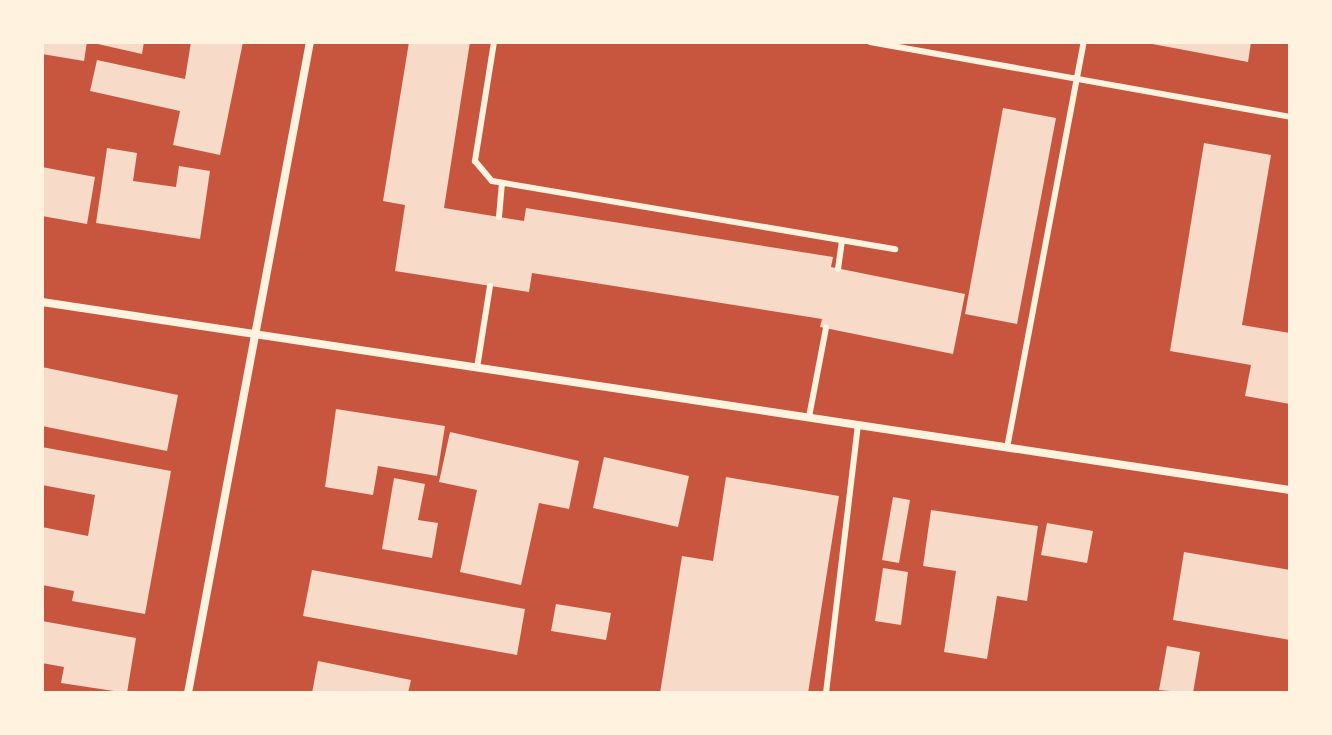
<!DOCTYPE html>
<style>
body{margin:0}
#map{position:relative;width:1332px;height:735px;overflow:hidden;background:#c8553d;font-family:Mulish,sans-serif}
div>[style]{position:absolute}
.building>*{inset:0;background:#f7dbc8}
.service>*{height:6px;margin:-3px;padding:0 3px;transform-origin:3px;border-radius:3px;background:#fff3e0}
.minor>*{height:8px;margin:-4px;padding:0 4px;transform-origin:4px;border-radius:4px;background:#fff3e0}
span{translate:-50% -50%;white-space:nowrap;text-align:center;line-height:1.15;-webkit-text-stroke:7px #fff3e0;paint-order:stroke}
.frame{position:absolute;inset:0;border:44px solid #fff3e0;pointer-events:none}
</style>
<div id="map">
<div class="building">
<i style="clip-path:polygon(42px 42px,87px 42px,84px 61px,42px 54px)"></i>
<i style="clip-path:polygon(89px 42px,144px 42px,142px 54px)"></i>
<i style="clip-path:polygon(191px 42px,243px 42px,220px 155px,173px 145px,180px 111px,90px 91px,97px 60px,185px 79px)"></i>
<i style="clip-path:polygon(409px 42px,470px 42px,444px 208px,524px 221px,526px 208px,833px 257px,831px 267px,965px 294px,953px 354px,820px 327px,822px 319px,532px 273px,529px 292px,395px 271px,405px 205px,383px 201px)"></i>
<i style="clip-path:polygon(1142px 42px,1251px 42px,1248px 62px)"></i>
<i style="clip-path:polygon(1003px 108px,1056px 118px,1017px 324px,965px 314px)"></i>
<i style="clip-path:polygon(1204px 143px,1271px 155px,1242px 325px,1290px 333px,1290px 404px,1245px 396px,1251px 365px,1170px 351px)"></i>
<i style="clip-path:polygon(107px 148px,137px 153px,133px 181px,176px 187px,179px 166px,210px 171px,200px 239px,96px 223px)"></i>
<i style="clip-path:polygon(42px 167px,95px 177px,87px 224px,42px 216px)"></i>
<i style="clip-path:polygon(42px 367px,178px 395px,167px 451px,42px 426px)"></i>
<i style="clip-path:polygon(336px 409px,445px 426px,437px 476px,378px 466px,373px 495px,325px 487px)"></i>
<i style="clip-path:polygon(450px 432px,579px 461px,569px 509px,539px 503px,521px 585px,460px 572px,477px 490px,439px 482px)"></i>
<i style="clip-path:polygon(42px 447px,171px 471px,145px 614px,72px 601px,74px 591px,42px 585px,42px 527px,88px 536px,95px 495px,42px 485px)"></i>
<i style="clip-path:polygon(604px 457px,689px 476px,678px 527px,593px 508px)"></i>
<i style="clip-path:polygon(726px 477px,839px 496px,808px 693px,660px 693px,682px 556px,713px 561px)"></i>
<i style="clip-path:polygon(394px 478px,425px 484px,418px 520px,438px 523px,432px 558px,382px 549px)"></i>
<i style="clip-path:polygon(893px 497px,910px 500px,899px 563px,882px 560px)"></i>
<i style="clip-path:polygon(931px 510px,1038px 526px,1027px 601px,997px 596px,987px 659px,944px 652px,956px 571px,923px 566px)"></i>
<i style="clip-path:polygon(1047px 523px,1093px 531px,1087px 563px,1041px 555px)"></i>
<i style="clip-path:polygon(1184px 552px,1290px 570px,1290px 640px,1173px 620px)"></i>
<i style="clip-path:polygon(883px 568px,908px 572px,901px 625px,875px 621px)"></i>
<i style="clip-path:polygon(312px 570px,525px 609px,517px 655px,303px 616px)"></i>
<i style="clip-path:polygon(556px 604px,611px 613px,606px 640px,551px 631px)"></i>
<i style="clip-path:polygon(42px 621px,136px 638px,127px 693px,61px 683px,64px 667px,42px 663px)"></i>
<i style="clip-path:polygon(1167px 646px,1200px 652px,1193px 693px,1159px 690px)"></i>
<i style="clip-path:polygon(318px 661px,411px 680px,408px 693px,312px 693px)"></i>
</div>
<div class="service">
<i style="left:494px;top:42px;width:121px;rotate:99.1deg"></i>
<i style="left:475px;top:161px;width:26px;rotate:50deg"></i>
<i style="left:492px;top:181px;width:409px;rotate:9.6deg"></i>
<i style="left:870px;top:42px;width:427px;rotate:10.1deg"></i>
<i style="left:499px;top:217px;width:34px;rotate:-85deg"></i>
<i style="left:838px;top:269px;width:29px;rotate:-82deg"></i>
<i style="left:477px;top:368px;width:83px;rotate:-81deg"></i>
<i style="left:809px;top:417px;width:91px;rotate:-79.2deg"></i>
<i style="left:1007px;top:448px;width:413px;rotate:-79.3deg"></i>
<i style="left:826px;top:693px;width:270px;rotate:-83.2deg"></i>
</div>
<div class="minor">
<i style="left:42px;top:302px;width:1262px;rotate:8.57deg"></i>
<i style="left:188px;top:693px;width:662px;rotate:-79.39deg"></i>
</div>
<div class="frame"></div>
</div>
